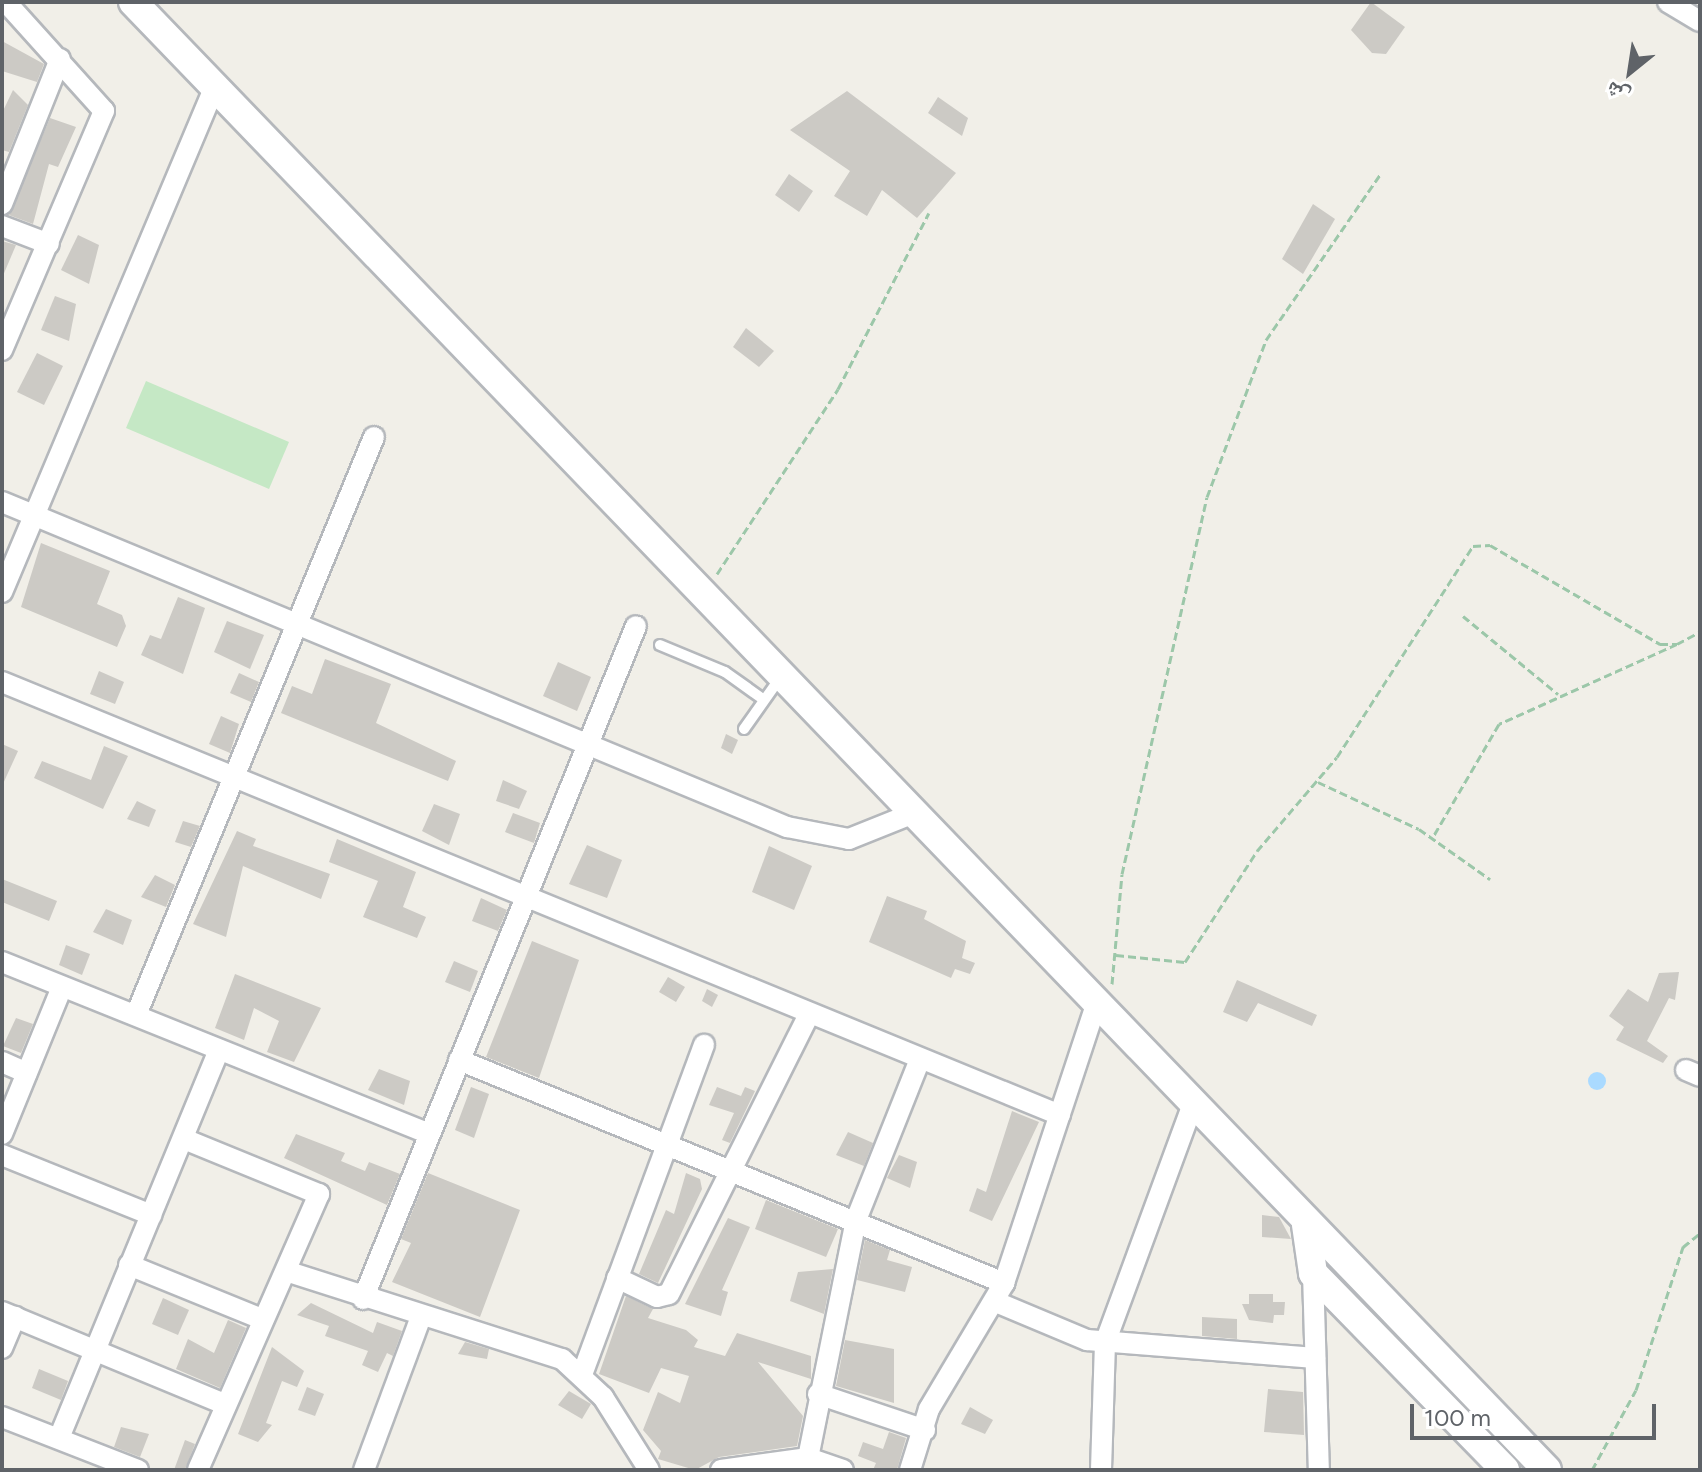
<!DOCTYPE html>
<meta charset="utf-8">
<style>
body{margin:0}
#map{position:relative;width:1702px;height:1472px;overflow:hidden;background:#f1efe8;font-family:Figtree,"Noto Naskh Arabic",sans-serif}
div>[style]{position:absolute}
.green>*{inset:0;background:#c5e8c5}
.water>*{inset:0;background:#aadaff}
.round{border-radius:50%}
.building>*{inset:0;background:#cccac5}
.path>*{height:3px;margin-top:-1.5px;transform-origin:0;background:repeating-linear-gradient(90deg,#9cc7a9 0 8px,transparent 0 12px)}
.roads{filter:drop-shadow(2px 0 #b5b8bc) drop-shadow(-2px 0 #b5b8bc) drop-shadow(0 2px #b5b8bc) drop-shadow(0 -2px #b5b8bc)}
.lane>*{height:10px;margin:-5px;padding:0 5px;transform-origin:5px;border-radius:5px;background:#fff}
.street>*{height:20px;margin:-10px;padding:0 10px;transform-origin:10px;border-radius:10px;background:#fff}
.secondary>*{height:28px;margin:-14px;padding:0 14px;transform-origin:14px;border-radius:14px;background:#fff}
span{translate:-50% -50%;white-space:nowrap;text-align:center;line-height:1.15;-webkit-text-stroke:7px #fff;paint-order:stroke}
.frame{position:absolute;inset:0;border:4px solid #5f6368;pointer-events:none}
.north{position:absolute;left:1590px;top:32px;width:80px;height:80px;-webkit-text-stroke:6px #fff;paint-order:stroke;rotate:210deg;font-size:22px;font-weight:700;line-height:32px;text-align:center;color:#5f6368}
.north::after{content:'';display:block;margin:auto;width:28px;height:36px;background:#5f6368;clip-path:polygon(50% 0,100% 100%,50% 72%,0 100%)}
.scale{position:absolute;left:1410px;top:1404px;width:246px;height:36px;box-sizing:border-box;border:4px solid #5f6368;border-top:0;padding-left:10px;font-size:24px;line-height:28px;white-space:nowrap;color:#5f6368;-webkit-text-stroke:6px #fff;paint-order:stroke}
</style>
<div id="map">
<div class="green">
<i style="clip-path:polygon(146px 381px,289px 442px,269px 489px,126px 428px)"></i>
</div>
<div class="water">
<i class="round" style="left:1588px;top:1072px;width:18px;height:18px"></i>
</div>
<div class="building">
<i style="clip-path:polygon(1371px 2px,1405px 27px,1386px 54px,1372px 53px,1351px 30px)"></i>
<i style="clip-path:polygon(2px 41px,44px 64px,37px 82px,2px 71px)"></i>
<i style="clip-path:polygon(13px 90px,28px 105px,9px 152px,2px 150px,2px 113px)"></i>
<i style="clip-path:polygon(847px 91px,956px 173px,917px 218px,882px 190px,867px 216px,834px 196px,850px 171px,790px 130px)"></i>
<i style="clip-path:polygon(938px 97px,968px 118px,962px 136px,928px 113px)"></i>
<i style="clip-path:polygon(50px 118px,76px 127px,58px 167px,49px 164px,33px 224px,9px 215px)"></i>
<i style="clip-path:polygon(789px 174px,813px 191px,799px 212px,775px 195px)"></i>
<i style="clip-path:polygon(1313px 204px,1335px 219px,1303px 274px,1282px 259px)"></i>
<i style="clip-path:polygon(78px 235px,99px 245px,89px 284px,61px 270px)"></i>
<i style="clip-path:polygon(2px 241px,16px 245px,2px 278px)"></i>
<i style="clip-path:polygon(55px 296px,76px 304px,69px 341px,41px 330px)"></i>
<i style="clip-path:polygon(746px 328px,774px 351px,759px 367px,733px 347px)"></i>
<i style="clip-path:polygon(37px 353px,63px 366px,44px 405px,17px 392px)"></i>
<i style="clip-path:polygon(41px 543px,110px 571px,97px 604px,122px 615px,126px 626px,117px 647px,21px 607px)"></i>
<i style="clip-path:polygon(178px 597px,205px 608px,183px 674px,141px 655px,150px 635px,161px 639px)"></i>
<i style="clip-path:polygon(227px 621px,264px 635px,250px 669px,214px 652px)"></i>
<i style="clip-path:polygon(325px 659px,391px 684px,376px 723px,456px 761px,448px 781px,281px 713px,292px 686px,312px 694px)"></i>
<i style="clip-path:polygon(558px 662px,591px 677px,577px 711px,543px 696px)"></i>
<i style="clip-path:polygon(99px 671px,124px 682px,115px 704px,90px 694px)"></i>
<i style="clip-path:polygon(239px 673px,259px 682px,251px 702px,230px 693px)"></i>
<i style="clip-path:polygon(221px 716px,239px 724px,230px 753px,209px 744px)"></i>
<i style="clip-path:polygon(726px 734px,738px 740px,732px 754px,721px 748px)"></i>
<i style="clip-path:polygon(2px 744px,18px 751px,2px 786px)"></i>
<i style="clip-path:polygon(104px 746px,128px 756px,103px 809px,34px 778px,42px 761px,91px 780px)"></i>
<i style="clip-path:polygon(503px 780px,527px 791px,519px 809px,496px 801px)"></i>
<i style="clip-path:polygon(137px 801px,156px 810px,149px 827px,127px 819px)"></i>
<i style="clip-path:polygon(434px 804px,460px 814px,449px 845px,422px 831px)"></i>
<i style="clip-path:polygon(513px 813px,540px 823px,534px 843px,505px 832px)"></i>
<i style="clip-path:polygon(183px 821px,200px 826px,191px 847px,175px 842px)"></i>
<i style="clip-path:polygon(237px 831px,256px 839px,253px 846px,330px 874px,321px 899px,243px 866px,226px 937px,193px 924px)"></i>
<i style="clip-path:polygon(337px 839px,416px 872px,403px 907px,426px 917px,417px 938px,363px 917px,378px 881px,329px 862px)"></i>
<i style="clip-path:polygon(587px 845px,622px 860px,607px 898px,569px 884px)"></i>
<i style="clip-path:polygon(769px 846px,812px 866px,794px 910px,752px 892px)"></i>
<i style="clip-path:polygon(155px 875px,175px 885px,166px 907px,141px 897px)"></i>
<i style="clip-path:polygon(2px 879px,57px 901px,49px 921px,2px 902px)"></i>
<i style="clip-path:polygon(887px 896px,927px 911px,924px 919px,966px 941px,962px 958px,975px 963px,970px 974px,955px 969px,951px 978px,869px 942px)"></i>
<i style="clip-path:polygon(481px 898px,507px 910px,498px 931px,472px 921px)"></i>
<i style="clip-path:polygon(106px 909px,132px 920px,123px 945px,93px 932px)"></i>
<i style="clip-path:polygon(532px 941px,579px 960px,539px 1078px,486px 1057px)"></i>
<i style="clip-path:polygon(66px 945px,90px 954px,82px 975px,59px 965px)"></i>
<i style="clip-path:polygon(454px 961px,478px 971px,470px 992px,445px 982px)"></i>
<i style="clip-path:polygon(1679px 972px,1675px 1000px,1669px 998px,1647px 1041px,1668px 1056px,1663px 1063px,1616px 1040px,1624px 1027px,1609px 1016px,1628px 989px,1648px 1002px,1659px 973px)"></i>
<i style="clip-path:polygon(235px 974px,321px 1008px,294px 1062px,267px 1052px,279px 1021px,254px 1008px,244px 1040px,215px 1028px)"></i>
<i style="clip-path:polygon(668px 977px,685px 987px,676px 1002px,659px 992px)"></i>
<i style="clip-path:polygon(1237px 980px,1317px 1015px,1312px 1026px,1258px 1003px,1247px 1022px,1223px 1012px)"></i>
<i style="clip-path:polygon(707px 989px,718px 995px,712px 1007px,702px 1001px)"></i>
<i style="clip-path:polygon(16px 1018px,33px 1024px,21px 1053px,3px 1046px)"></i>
<i style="clip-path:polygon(379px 1069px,410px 1081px,404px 1105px,368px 1090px)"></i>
<i style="clip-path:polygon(471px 1087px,489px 1094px,474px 1138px,455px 1130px)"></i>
<i style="clip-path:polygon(717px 1087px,741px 1096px,745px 1087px,755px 1091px,730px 1143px,722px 1140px,734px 1113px,709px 1105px)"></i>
<i style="clip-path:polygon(1012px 1111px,1039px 1122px,992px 1221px,969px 1211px,977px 1188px,986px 1192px)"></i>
<i style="clip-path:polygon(848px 1132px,873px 1143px,864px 1166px,836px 1155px)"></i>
<i style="clip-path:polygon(296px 1134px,345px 1153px,341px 1161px,365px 1171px,369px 1162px,400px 1174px,387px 1205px,284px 1158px)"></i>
<i style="clip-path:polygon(899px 1155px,917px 1162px,910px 1188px,887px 1178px)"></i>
<i style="clip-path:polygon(428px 1173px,520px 1210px,480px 1317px,392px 1282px,411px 1243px,401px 1239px)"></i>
<i style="clip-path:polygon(686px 1173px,700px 1179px,702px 1189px,658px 1283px,639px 1274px,666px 1210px,674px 1214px)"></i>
<i style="clip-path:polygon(766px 1200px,838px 1229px,826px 1257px,755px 1229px)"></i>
<i style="clip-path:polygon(1262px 1215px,1279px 1217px,1291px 1239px,1262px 1237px)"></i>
<i style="clip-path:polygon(728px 1218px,750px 1227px,722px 1290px,728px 1292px,721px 1316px,685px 1304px)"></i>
<i style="clip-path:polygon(865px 1240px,890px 1250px,887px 1260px,912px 1267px,905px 1292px,857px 1280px)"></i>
<i style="clip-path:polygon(833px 1269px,824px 1314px,790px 1301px,798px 1272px)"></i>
<i style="clip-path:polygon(1249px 1294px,1273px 1294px,1273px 1302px,1285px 1302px,1284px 1315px,1274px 1315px,1273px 1323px,1249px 1320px,1242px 1304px,1249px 1304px)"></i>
<i style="clip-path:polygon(626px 1296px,653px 1309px,648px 1318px,686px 1330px,698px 1340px,694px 1347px,725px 1356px,737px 1333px,811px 1356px,811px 1379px,758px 1362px,803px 1416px,797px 1446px,719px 1457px,695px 1470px,658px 1459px,661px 1451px,643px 1430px,658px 1392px,680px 1403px,689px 1376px,661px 1368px,649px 1393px,599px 1374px)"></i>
<i style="clip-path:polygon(163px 1298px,189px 1310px,178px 1335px,152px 1324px)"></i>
<i style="clip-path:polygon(311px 1303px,373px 1333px,377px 1322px,402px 1331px,393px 1356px,387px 1353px,378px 1372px,362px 1365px,368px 1351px,325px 1336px,329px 1326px,297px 1315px)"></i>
<i style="clip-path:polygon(1202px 1317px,1237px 1319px,1237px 1339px,1202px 1336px)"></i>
<i style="clip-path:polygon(228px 1320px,246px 1328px,220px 1388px,176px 1369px,188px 1339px,214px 1353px)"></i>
<i style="clip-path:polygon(845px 1340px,894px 1349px,894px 1403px,836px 1386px)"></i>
<i style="clip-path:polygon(465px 1342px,489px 1349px,487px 1359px,458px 1354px)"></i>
<i style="clip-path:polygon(272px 1347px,304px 1371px,297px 1387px,282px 1381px,266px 1423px,272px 1425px,258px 1442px,238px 1434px)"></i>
<i style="clip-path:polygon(39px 1369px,68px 1381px,61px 1400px,32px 1388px)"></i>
<i style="clip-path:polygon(307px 1387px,324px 1394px,315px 1416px,298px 1410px)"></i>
<i style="clip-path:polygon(1268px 1389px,1303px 1392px,1304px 1435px,1264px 1432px)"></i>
<i style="clip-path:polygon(569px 1391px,591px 1404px,582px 1419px,558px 1405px)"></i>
<i style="clip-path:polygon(970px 1407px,993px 1420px,985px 1434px,961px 1424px)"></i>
<i style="clip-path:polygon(121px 1427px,149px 1434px,140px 1457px,114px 1447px)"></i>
<i style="clip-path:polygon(889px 1432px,906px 1438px,897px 1470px,873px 1470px,876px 1463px,858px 1456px,863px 1442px,883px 1449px)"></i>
<i style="clip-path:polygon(185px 1440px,195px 1444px,185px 1470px,174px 1470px)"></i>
</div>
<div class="path">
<i style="left:717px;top:574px;width:221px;rotate:-56.8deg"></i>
<i style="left:838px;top:389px;width:198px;rotate:-62.7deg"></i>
<i style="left:1463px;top:616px;width:123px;rotate:39.4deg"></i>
<i style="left:1677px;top:644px;width:26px;rotate:-28deg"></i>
<i style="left:1318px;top:782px;width:111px;rotate:25deg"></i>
<i style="left:1419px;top:829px;width:87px;rotate:35.2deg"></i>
<i style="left:1116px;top:955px;width:69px;rotate:5.8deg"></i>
<i style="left:1185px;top:962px;width:132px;rotate:-57deg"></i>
<i style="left:1257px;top:851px;width:123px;rotate:-49.6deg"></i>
<i style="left:1337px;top:757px;width:251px;rotate:-57.2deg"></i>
<i style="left:1473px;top:546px;width:17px;rotate:-3deg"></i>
<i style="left:1490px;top:545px;width:197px;rotate:30.2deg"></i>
<i style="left:1660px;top:644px;width:17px"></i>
<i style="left:1677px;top:644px;width:195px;rotate:155.8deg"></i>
<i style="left:1499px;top:724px;width:131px;rotate:120.3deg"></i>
<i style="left:1112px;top:984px;width:110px;rotate:-84.8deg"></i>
<i style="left:1122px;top:874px;width:386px;rotate:-77.3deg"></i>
<i style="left:1207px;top:497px;width:168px;rotate:-69.4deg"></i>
<i style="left:1266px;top:340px;width:203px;rotate:-55.4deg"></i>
<i style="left:1592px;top:1470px;width:91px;rotate:-61.2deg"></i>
<i style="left:1636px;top:1390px;width:151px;rotate:-71.8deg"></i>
<i style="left:1683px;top:1247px;width:22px;rotate:-39deg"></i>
</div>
<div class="roads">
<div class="lane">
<i style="left:660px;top:645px;width:70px;rotate:22.6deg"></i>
<i style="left:725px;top:672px;width:43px;rotate:35.5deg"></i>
<i style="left:744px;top:729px;width:62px;rotate:-54.8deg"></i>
</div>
<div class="street">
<i style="left:1668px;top:2px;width:37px;rotate:31deg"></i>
<i style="left:2px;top:204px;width:156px;rotate:-68.2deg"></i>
<i style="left:2px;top:226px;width:50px;rotate:21deg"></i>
<i style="left:2px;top:350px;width:260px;rotate:-66.9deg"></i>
<i style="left:104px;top:111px;width:147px;rotate:-132deg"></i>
<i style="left:2px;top:502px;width:850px;rotate:22.49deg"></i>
<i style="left:787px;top:827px;width:63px;rotate:11deg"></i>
<i style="left:849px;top:839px;width:70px;rotate:-21.8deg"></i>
<i style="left:2px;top:592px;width:549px;rotate:-67.17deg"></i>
<i style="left:2px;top:682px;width:1143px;rotate:22.26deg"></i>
<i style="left:2px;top:962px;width:461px;rotate:21.9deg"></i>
<i style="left:136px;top:1015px;width:625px;rotate:-67.62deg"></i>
<i style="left:459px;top:1060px;width:589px;rotate:22.25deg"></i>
<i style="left:2px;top:1062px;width:27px;rotate:24deg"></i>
<i style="left:1686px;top:1070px;width:15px;rotate:23deg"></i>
<i style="left:2px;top:1134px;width:159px;rotate:-67.8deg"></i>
<i style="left:184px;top:1139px;width:146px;rotate:22.2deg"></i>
<i style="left:319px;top:1194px;width:301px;rotate:113.7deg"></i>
<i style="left:2px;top:1155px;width:161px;rotate:21.9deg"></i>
<i style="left:129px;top:1265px;width:144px;rotate:22.1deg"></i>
<i style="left:286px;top:1271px;width:290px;rotate:17.7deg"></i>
<i style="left:562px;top:1359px;width:56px;rotate:42.8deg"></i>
<i style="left:603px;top:1397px;width:86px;rotate:57.8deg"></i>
<i style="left:1313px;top:1273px;width:197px;rotate:88.3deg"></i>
<i style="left:617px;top:1278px;width:44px;rotate:25.4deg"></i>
<i style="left:657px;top:1297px;width:12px;rotate:-14deg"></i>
<i style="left:669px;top:1294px;width:312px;rotate:-63.4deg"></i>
<i style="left:363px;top:1299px;width:726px;rotate:-67.92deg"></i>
<i style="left:996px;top:1302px;width:99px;rotate:22.7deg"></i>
<i style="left:1087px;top:1340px;width:229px;rotate:4.5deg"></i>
<i style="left:2px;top:1312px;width:240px;rotate:22.5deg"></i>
<i style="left:2px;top:1348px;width:34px;rotate:-67deg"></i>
<i style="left:583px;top:1372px;width:349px;rotate:-69.7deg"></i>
<i style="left:818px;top:1394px;width:113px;rotate:18.6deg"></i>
<i style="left:2px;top:1417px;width:146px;rotate:21.3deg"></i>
<i style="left:59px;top:1438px;width:420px;rotate:-67.6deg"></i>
<i style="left:808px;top:1458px;width:243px;rotate:-78.6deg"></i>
<i style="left:856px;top:1220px;width:173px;rotate:-68.3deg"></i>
<i style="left:364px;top:1470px;width:163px;rotate:-69.6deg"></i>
<i style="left:721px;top:1470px;width:88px;rotate:-7.9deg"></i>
<i style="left:808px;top:1458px;width:37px;rotate:19deg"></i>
<i style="left:910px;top:1470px;width:64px;rotate:-72.7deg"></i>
<i style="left:929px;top:1409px;width:147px;rotate:-59.2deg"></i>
<i style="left:1004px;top:1283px;width:297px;rotate:-71.7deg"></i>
<i style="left:1101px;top:1470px;width:127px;rotate:-88.2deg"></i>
<i style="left:1105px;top:1343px;width:255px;rotate:-69.8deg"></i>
</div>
<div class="secondary">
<i style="left:133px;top:2px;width:2038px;rotate:46.07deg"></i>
<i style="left:1306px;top:1225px;width:49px;rotate:81.7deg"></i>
<i style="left:1313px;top:1273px;width:275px;rotate:45.7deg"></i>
</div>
</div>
<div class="frame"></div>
<div class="north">ش</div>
<div class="scale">100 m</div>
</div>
